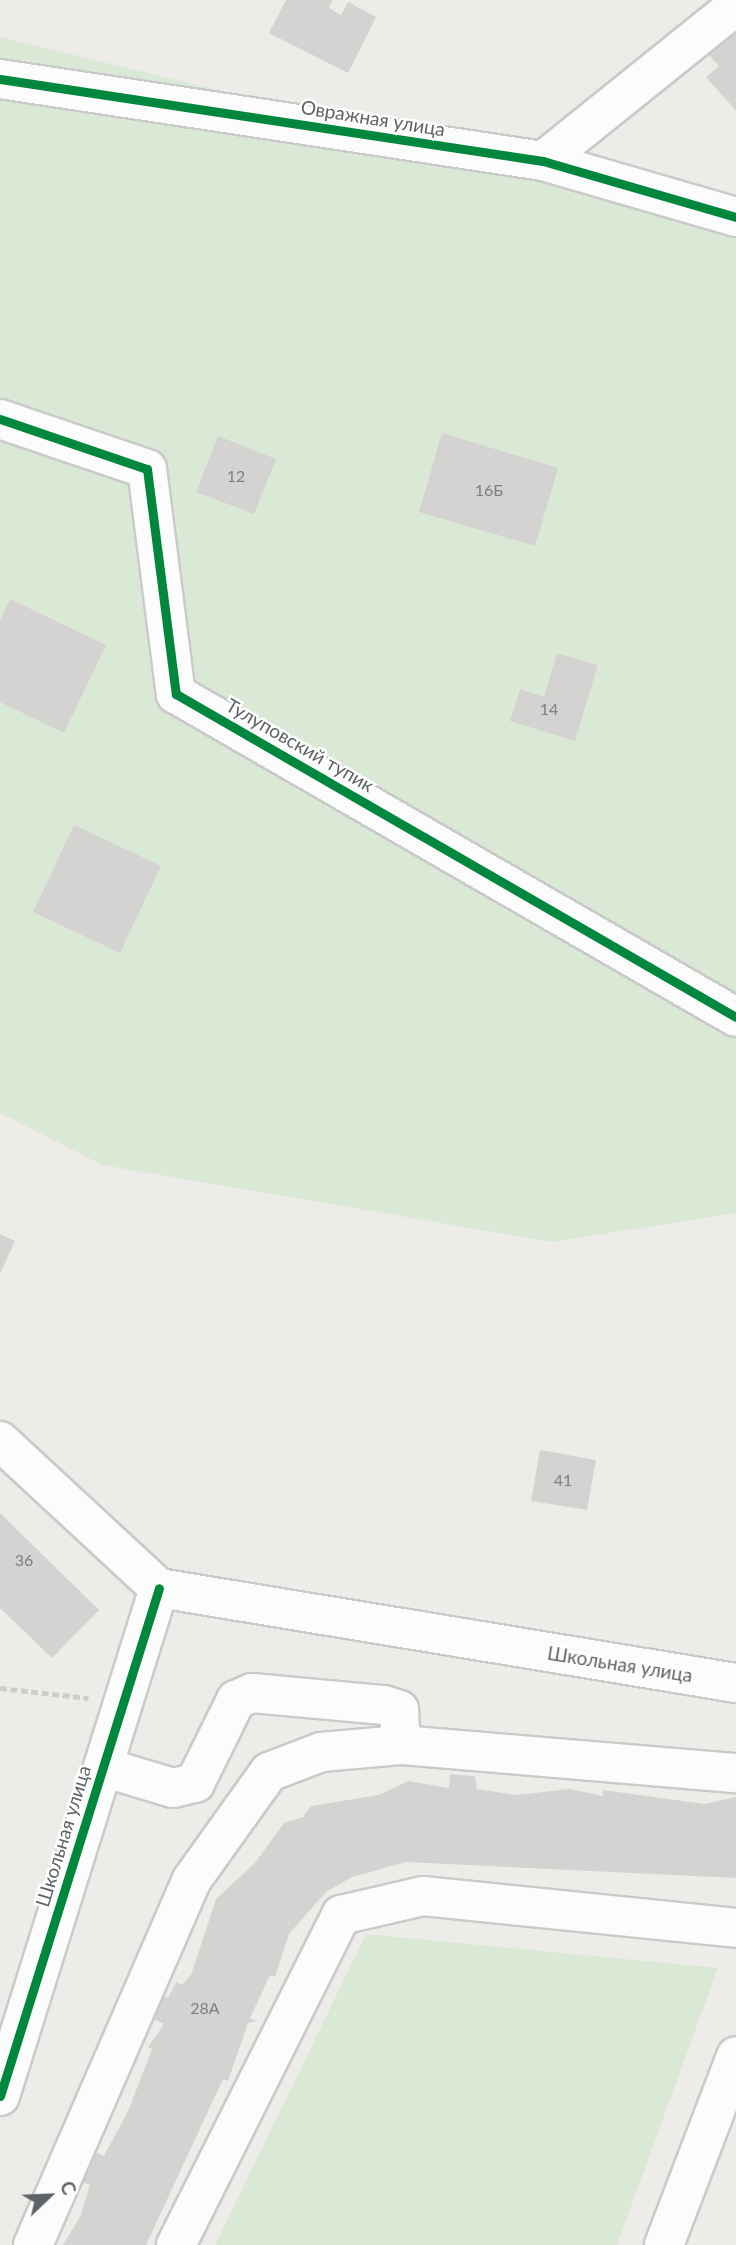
<!DOCTYPE html>
<meta charset="utf-8">
<style>
body{margin:0}
#map{position:relative;width:736px;height:2245px;overflow:hidden;background:#eeece9;font-family:Lato,sans-serif}
div>[style]{position:absolute}
.green>*{inset:0;background:#dae9d5}
.building>*{inset:0;background:#d4d3d2}
.path>*{height:4.5px;margin-top:-2.25px;transform-origin:0;background:repeating-linear-gradient(90deg,#cacfcb 0 7px,transparent 0 10.5px)}
.roads{filter:drop-shadow(2px 0 #cacaca) drop-shadow(-2px 0 #cacaca) drop-shadow(0 2px #cacaca) drop-shadow(0 -2px #cacaca)}
.minor>*{height:38px;margin:-19px;padding:0 19px;transform-origin:19px;border-radius:19px;background:#fcfcfc}
.cycleway>*{height:9px;margin:-4.5px;padding:0 4.5px;transform-origin:4.5px;border-radius:4.5px;background:#00873e}
span{translate:-50% -50%;white-space:nowrap;text-align:center;line-height:1.15;-webkit-text-stroke:5px #fff;paint-order:stroke}
.number-label{font-size:16px;color:#7d8083}
.number-label span{-webkit-text-stroke-width:0}
.street-label{font-size:19px;color:#5e6367}
.north{position:absolute;left:14px;top:2161px;width:70px;height:70px;-webkit-text-stroke:5px #fff;paint-order:stroke;rotate:67deg;font-size:19px;font-weight:700;line-height:28px;text-align:center;color:#5e6367}
.north::after{content:'';display:block;margin:auto;width:24px;height:32px;background:#5e6367;clip-path:polygon(50% 0,100% 100%,50% 72%,0 100%)}
</style>
<div id="map">
<div class="green">
<i style="clip-path:polygon(0 37px,736px 216px,736px 1213px,552px 1242px,102px 1165px,0 1113px)"></i>
<i style="clip-path:polygon(366px 1934px,718px 1968px,617px 2245px,215px 2245px)"></i>
</div>
<div class="building">
<i style="clip-path:polygon(286px 0,333px 0,329px 8px,341px 15px,348px 2px,376px 17px,348px 73px,269px 33px)"></i>
<i style="clip-path:polygon(732px 30px,736px 34px,736px 111px,706px 77px,719px 66px,706px 52px)"></i>
<i style="clip-path:polygon(442px 433px,558px 468px,535px 546px,419px 512px)"></i>
<i style="clip-path:polygon(218px 436px,276px 459px,254px 514px,196px 492px)"></i>
<i style="clip-path:polygon(10px 599px,106px 645px,64px 733px,0 702px,0 620px)"></i>
<i style="clip-path:polygon(557px 653px,598px 665px,575px 741px,510px 721px,520px 689px,544px 697px)"></i>
<i style="clip-path:polygon(74px 825px,161px 866px,120px 953px,33px 912px)"></i>
<i style="clip-path:polygon(0 1234px,15px 1241px,0 1274px)"></i>
<i style="clip-path:polygon(540px 1450px,596px 1460px,587px 1510px,531px 1501px)"></i>
<i style="clip-path:polygon(0 1513px,99px 1610px,52px 1658px,0 1608px)"></i>
<i style="clip-path:polygon(450px 1774px,475px 1776px,477px 1789px,517px 1795px,569px 1789px,603px 1796px,603px 1790px,705px 1804px,736px 1797px,736px 1878px,406px 1862px,352px 1877px,326px 1892px,289px 1934px,275px 1977px,270px 1975px,250px 2018px,257px 2021px,248px 2023px,228px 2081px,223px 2079px,146px 2245px,63px 2245px,80px 2217px,90px 2185px,83px 2182px,97px 2153px,104px 2156px,129px 2109px,152px 2049px,148px 2047px,164px 2024px,151px 2018px,162px 1995px,168px 1998px,176px 1982px,182px 1985px,191px 1975px,216px 1899px,255px 1863px,284px 1823px,303px 1817px,311px 1806px,379px 1795px,408px 1781px,449px 1788px)"></i>
</div>
<div class="path">
<i style="left:0;top:1688px;width:89px;rotate:6.5deg"></i>
</div>
<div class="roads">
<div class="minor">
<i style="left:0;top:79px;width:549px;rotate:8.59deg"></i>
<i style="left:543px;top:161px;width:201px;rotate:16.2deg"></i>
<i style="left:543px;top:161px;width:248px;rotate:-38.8deg"></i>
<i style="left:0;top:419px;width:155px;rotate:18.8deg"></i>
<i style="left:147px;top:469px;width:227px;rotate:82.7deg"></i>
<i style="left:176px;top:694px;width:646px;rotate:29.98deg"></i>
<i style="left:0;top:1441px;width:217px;rotate:42.8deg"></i>
<i style="left:159px;top:1588px;width:585px;rotate:9.35deg"></i>
<i style="left:103px;top:1767px;width:73px;rotate:16.7deg"></i>
<i style="left:173px;top:1788px;width:23px;rotate:-13deg"></i>
<i style="left:195px;top:1783px;width:93px;rotate:-63.7deg"></i>
<i style="left:236px;top:1700px;width:17px;rotate:-24deg"></i>
<i style="left:252px;top:1693px;width:133px;rotate:5.2deg"></i>
<i style="left:384px;top:1705px;width:16px;rotate:18deg"></i>
<i style="left:399px;top:1710px;width:35px;rotate:87deg"></i>
<i style="left:0;top:2096px;width:532px;rotate:-72.62deg"></i>
<i style="left:33px;top:2245px;width:397px;rotate:-66.5deg"></i>
<i style="left:191px;top:1881px;width:134px;rotate:-54.4deg"></i>
<i style="left:269px;top:1772px;width:56px;rotate:-21deg"></i>
<i style="left:321px;top:1752px;width:80px;rotate:-5deg"></i>
<i style="left:401px;top:1745px;width:336px;rotate:4.8deg"></i>
<i style="left:176px;top:2245px;width:369px;rotate:-63.4deg"></i>
<i style="left:341px;top:1915px;width:84px;rotate:-13deg"></i>
<i style="left:423px;top:1896px;width:315px;rotate:5.8deg"></i>
<i style="left:664px;top:2245px;width:202px;rotate:-69.1deg"></i>
</div>
</div>
<div class="cycleway">
<i style="left:0;top:79px;width:549px;rotate:8.59deg"></i>
<i style="left:543px;top:161px;width:201px;rotate:16.2deg"></i>
<i style="left:0;top:419px;width:155px;rotate:18.8deg"></i>
<i style="left:147px;top:469px;width:227px;rotate:82.7deg"></i>
<i style="left:176px;top:694px;width:646px;rotate:29.98deg"></i>
<i style="left:0;top:2096px;width:532px;rotate:-72.62deg"></i>
</div>
<div class="number-label">
<span style="left:236px;top:476px">12</span>
<span style="left:489px;top:490px">16Б</span>
<span style="left:549px;top:709px">14</span>
<span style="left:563px;top:1480px">41</span>
<span style="left:24px;top:1560px">36</span>
<span style="left:205px;top:2008px">28А</span>
</div>
<div class="street-label">
<span style="left:373px;top:118px;rotate:9deg">Овражная улица</span>
<span style="left:300px;top:745px;rotate:30deg">Тулуповский тупик</span>
<span style="left:620px;top:1664px;rotate:9deg">Школьная улица</span>
<span style="left:63px;top:1836px;rotate:-73deg">Школьная улица</span>
</div>
<div class="north">С</div>
</div>
